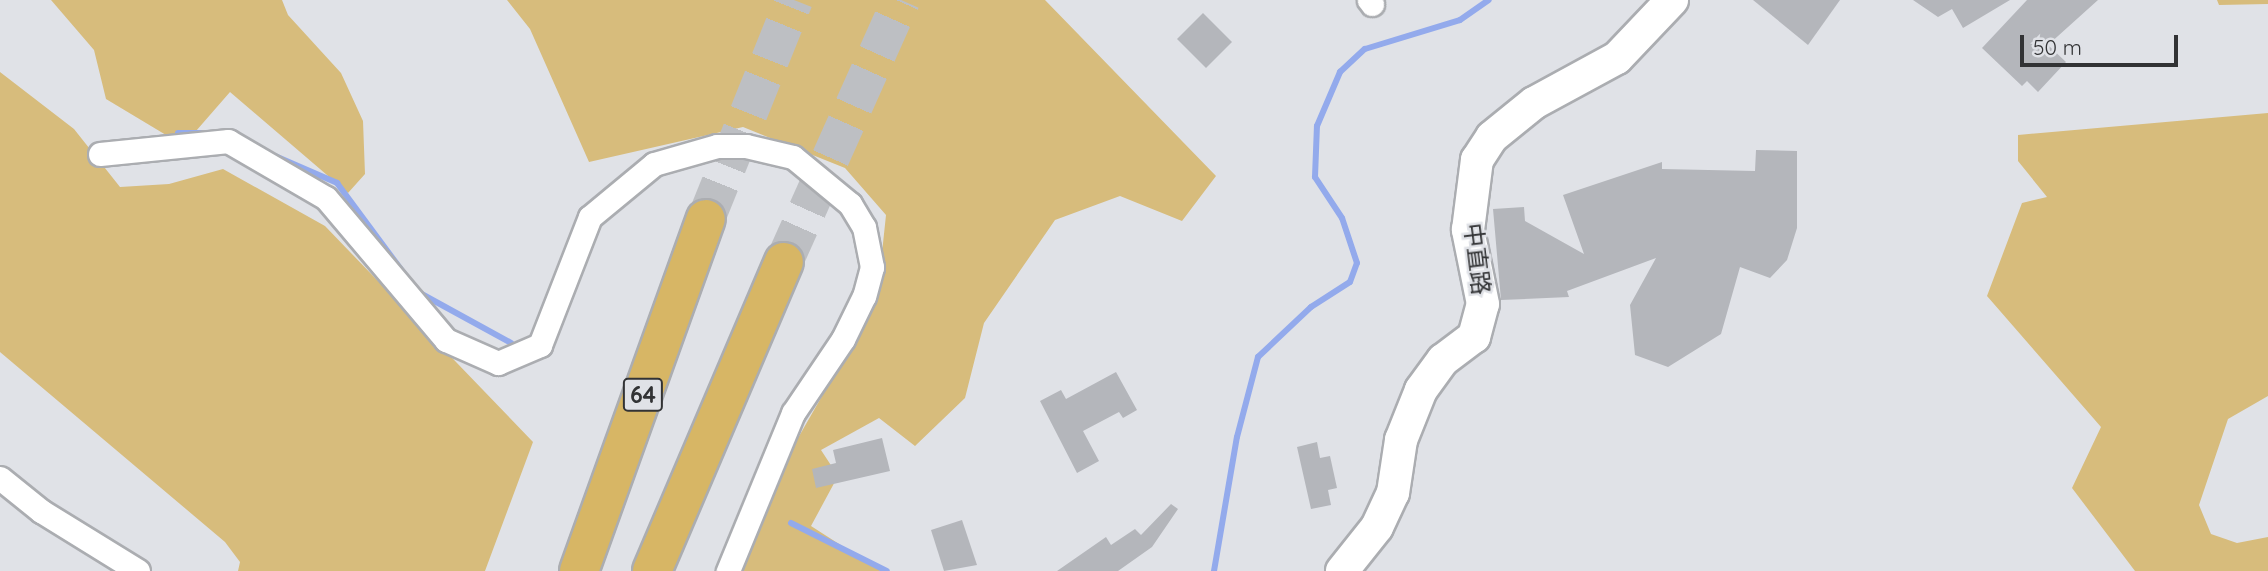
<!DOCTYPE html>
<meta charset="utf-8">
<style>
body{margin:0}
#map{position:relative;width:2268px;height:571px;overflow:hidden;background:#e0e2e7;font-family:Quicksand,"Noto Sans TC",sans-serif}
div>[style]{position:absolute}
.green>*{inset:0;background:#d7bc7c}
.stream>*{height:6px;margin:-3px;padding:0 3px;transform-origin:3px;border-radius:3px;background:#93aaec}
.building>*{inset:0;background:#b4b6bb}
.highway-tunnel>*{height:38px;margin-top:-19px;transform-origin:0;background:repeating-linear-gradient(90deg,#bdbfc3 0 38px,transparent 0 57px)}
.roads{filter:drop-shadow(2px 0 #abadb1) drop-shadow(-2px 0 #abadb1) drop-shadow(0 2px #abadb1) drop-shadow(0 -2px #abadb1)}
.street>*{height:23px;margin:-11.5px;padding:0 11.5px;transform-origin:11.5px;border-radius:11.5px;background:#fff}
.secondary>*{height:32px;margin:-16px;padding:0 16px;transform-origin:16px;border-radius:16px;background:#fff}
.highway>*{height:38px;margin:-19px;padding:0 19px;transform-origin:19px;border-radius:19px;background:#d7b665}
span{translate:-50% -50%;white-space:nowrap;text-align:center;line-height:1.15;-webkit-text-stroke:5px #e0e2e7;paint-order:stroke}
.shield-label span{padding:2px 5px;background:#e0e2e7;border:2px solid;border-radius:5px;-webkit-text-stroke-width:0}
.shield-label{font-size:23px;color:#323335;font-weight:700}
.street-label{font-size:24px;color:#323335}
.scale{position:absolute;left:2020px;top:35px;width:158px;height:32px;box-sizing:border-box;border:4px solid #323335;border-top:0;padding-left:9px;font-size:21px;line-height:24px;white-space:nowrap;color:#323335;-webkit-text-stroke:5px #e0e2e7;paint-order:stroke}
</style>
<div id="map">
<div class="green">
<i style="clip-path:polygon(51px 0,282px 0,288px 15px,341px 73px,363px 121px,365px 174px,348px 193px,230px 92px,196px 131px,171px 138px,106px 99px,94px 50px)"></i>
<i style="clip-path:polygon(507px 0,1045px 0,1216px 176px,1182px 221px,1120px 196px,1055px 220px,984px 323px,965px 398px,915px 446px,879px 418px,821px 450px,838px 476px,811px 526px,881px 571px,741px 571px,786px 459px,877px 300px,886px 215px,845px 168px,743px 127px,589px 162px,530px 29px)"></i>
<i style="clip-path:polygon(2217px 0,2268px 0,2268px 4px,2219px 5px)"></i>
<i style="clip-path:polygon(0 72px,74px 129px,120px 187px,169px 184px,223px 169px,325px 226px,533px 442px,485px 571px,238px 571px,240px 562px,225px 542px,0 352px)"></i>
<i style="clip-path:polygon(2268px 113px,2268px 396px,2228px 419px,2199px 505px,2211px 534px,2237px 543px,2268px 537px,2268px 571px,2135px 571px,2072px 488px,2101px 427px,1987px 296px,2022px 203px,2047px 197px,2018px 161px,2018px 135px)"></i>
</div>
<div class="stream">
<i style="left:178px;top:133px;width:23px"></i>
<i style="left:275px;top:156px;width:68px;rotate:23.5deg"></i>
<i style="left:337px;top:183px;width:114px;rotate:53.5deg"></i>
<i style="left:418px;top:292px;width:106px;rotate:28.7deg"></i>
<i style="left:791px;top:523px;width:107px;rotate:26.6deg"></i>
<i style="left:1214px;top:571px;width:136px;rotate:-80.3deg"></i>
<i style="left:1237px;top:437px;width:83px;rotate:-75.3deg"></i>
<i style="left:1258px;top:357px;width:73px;rotate:-43.3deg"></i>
<i style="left:1311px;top:307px;width:46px;rotate:-32.7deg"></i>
<i style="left:1350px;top:282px;width:20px;rotate:-70deg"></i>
<i style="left:1357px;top:263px;width:47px;rotate:-108.4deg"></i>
<i style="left:1342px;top:218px;width:49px;rotate:-123.4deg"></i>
<i style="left:1315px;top:177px;width:51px;rotate:-87.8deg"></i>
<i style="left:1317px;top:126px;width:59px;rotate:-66.9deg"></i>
<i style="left:1340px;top:72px;width:34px;rotate:-43deg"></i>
<i style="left:1365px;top:49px;width:99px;rotate:-17deg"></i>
<i style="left:1460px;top:20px;width:35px;rotate:-35deg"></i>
</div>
<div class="building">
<i style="clip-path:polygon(1753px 0,1840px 0,1808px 45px)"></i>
<i style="clip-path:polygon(1913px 0,2010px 0,1963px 28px,1952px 9px,1938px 17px)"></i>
<i style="clip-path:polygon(2027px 0,2098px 0,2048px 45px,2066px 62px,2038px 92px,2027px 81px,2022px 86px,1982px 48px)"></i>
<i style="clip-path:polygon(1203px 13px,1232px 42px,1206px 68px,1177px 39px)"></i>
<i style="clip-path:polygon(1756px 150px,1797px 151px,1797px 228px,1787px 260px,1770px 278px,1740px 267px,1721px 334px,1668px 367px,1635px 355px,1630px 305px,1656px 258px,1567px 291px,1569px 297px,1501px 300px,1493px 209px,1524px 207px,1525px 221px,1584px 254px,1563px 195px,1662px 162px,1662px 169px,1755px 171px)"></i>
<i style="clip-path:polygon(1116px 372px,1137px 410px,1123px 418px,1119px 412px,1083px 431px,1099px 461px,1077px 473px,1040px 401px,1061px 390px,1066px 399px)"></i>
<i style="clip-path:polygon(882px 438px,890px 471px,816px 488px,812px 469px,836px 463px,833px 450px)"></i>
<i style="clip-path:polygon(1317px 442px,1320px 458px,1330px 456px,1337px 488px,1328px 490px,1331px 505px,1311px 509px,1297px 447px)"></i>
<i style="clip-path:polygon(1171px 504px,1178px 509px,1152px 547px,1118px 571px,1057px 571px,1106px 537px,1111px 545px,1135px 529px,1141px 535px)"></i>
<i style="clip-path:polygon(962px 520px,977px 565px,944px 571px,931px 530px)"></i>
</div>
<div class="highway-tunnel">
<i style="left:706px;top:219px;width:236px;rotate:-68.1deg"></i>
<i style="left:784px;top:262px;width:287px;rotate:-65.9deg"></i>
</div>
<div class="roads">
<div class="street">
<i style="left:1369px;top:0;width:5px;rotate:53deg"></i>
<i style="left:100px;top:154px;width:129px;rotate:-5.8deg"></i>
<i style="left:228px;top:141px;width:113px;rotate:30.2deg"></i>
<i style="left:326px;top:198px;width:186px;rotate:49.8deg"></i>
<i style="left:446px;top:340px;width:57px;rotate:23.9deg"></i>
<i style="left:498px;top:363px;width:46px;rotate:-23.2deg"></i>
<i style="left:540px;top:345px;width:137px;rotate:-68.7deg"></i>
<i style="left:590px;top:217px;width:83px;rotate:-39.6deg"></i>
<i style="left:654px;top:164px;width:66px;rotate:-15.9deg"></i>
<i style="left:717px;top:146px;width:29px"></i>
<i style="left:746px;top:146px;width:48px;rotate:13.2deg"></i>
<i style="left:793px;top:157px;width:74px;rotate:39.5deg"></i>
<i style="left:850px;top:204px;width:27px;rotate:59deg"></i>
<i style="left:864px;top:227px;width:41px;rotate:78.7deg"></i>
<i style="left:872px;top:267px;width:30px;rotate:105deg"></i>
<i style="left:864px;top:296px;width:48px;rotate:116deg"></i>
<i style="left:843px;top:339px;width:89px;rotate:124deg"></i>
<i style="left:793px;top:413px;width:171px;rotate:112.4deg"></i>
<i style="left:0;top:478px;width:53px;rotate:38.8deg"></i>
<i style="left:41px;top:511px;width:114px;rotate:31.7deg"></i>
</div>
<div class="secondary">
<i style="left:1342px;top:571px;width:56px;rotate:-51.5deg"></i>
<i style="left:1377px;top:527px;width:38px;rotate:-65deg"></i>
<i style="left:1393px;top:493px;width:54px;rotate:-81.4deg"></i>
<i style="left:1401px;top:440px;width:54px;rotate:-68.2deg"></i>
<i style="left:1421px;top:390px;width:37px;rotate:-54deg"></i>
<i style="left:1443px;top:360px;width:39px;rotate:-37deg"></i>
<i style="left:1474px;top:337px;width:34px;rotate:-75deg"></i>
<i style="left:1483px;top:304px;width:76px;rotate:-101.5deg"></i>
<i style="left:1468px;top:230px;width:71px;rotate:-82.7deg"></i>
<i style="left:1477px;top:160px;width:27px;rotate:-57deg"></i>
<i style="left:1492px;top:137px;width:54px;rotate:-39deg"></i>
<i style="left:1534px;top:103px;width:94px;rotate:-28.5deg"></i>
<i style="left:1617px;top:58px;width:80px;rotate:-46.5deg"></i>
</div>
<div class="highway">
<i style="left:579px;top:571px;width:374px;rotate:-70.2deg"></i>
<i style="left:652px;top:571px;width:336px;rotate:-66.9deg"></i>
</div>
</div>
<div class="shield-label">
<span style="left:643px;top:395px">64</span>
</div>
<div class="street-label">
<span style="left:1477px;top:259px;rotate:83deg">中直路</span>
</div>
<div class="scale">50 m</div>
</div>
